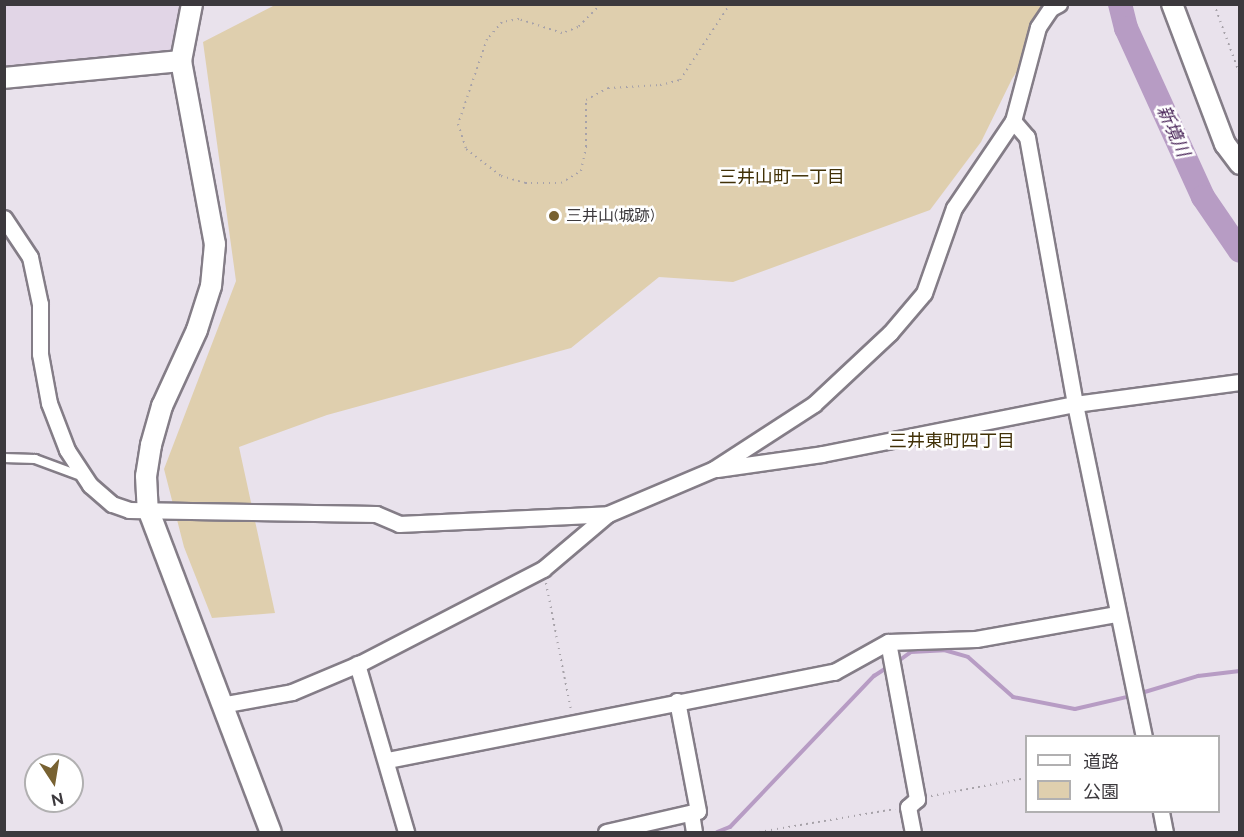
<!DOCTYPE html>
<meta charset="utf-8">
<style>
body{margin:0}
#map{position:relative;width:1244px;height:837px;overflow:hidden;background:#e9e2ec;font-family:Raleway,"Noto Sans JP",sans-serif}
div>[style]{position:absolute}
.built>*{inset:0;background:#e1d5e6}
.green>*{inset:0;background:#dfcfae}
.stream>*{height:4px;margin:-2px;padding:0 2px;transform-origin:2px;border-radius:2px;background:#b79cc4}
.river>*{height:24px;margin:-12px;padding:0 12px;transform-origin:12px;border-radius:12px;background:#b79cc4}
.path>*{height:2px;margin-top:-1px;transform-origin:0;background:repeating-linear-gradient(90deg,#a7a2a9 0 1.5px,transparent 0 6px)}
.roads{filter:drop-shadow(2px 0 #847d87) drop-shadow(-2px 0 #847d87) drop-shadow(0 2px #847d87) drop-shadow(0 -2px #847d87)}
.service>*{height:8px;margin:-4px;padding:0 4px;transform-origin:4px;border-radius:4px;background:#fff}
.minor>*{height:15px;margin:-7.5px;padding:0 7.5px;transform-origin:7.5px;border-radius:7.5px;background:#fff}
.tertiary>*{height:20px;margin:-10px;padding:0 10px;transform-origin:10px;border-radius:10px;background:#fff}
.dots>*{width:16px;height:16px;translate:-50% -50%;box-sizing:border-box;border:3px solid #fff;border-radius:50%}
span{translate:-50% -50%;white-space:nowrap;text-align:center;line-height:1.15;-webkit-text-stroke:5px #fff;paint-order:stroke}
.poi-label{font-size:16px;color:#3c393d}
.left{translate:0 -50%;text-align:left}
.water-label{font-size:18px;color:#4a2659;font-style:italic}
.neighbourhood-label{font-size:18px;color:#413107}
.frame{position:absolute;inset:0;border:6px solid #3c393d;pointer-events:none}
.legend{position:absolute;left:1025px;top:735px;width:195px;height:78px;box-sizing:border-box;background:#fff;border:2px solid #b1b0b1;margin:0;padding:8px 10px;list-style:none;font-size:18px;color:#3c393d}
.legend li{display:flex;align-items:center;gap:12px;height:30px}
.legend b{width:30px;border:2px solid #b1b0b1}
.north{position:absolute;left:24px;top:753px;width:60px;height:60px;box-sizing:border-box;background:#fff;border:2px solid #b1b0b1;border-radius:50%;rotate:168deg;font-size:16px;font-weight:700;line-height:24px;text-align:center;color:#3c393d}
.north::after{content:'';display:block;margin:auto;width:21px;height:27px;background:#786232;clip-path:polygon(50% 0,100% 100%,50% 72%,0 100%)}
</style>
<div id="map">
<div class="built">
<i style="clip-path:polygon(5px 5px,183px 5px,174px 59px,5px 75px)"></i>
</div>
<div class="green">
<i style="clip-path:polygon(277px 4px,1060px 5px,1012px 79px,981px 142px,930px 210px,733px 282px,659px 277px,571px 348px,327px 415px,239px 447px,275px 613px,212px 618px,184px 547px,164px 469px,236px 281px,203px 42px)"></i>
</div>
<div class="stream">
<i style="left:897px;top:662px;width:17px;rotate:-36deg"></i>
<i style="left:911px;top:652px;width:33px;rotate:-3deg"></i>
<i style="left:944px;top:650px;width:25px;rotate:16deg"></i>
<i style="left:968px;top:657px;width:60px;rotate:41.6deg"></i>
<i style="left:1013px;top:697px;width:63px;rotate:11deg"></i>
<i style="left:1075px;top:709px;width:57px;rotate:-13.1deg"></i>
<i style="left:1138px;top:694px;width:63px;rotate:-16.7deg"></i>
<i style="left:1198px;top:676px;width:42px;rotate:-6.8deg"></i>
<i style="left:717px;top:832px;width:14px;rotate:-21deg"></i>
<i style="left:730px;top:827px;width:209px;rotate:-46.4deg"></i>
<i style="left:874px;top:676px;width:17px;rotate:-33deg"></i>
</div>
<div class="river">
<i style="left:1120px;top:4px;width:25px;rotate:76deg"></i>
<i style="left:1126px;top:28px;width:186px;rotate:65.5deg"></i>
<i style="left:1203px;top:197px;width:65px;rotate:55.6deg"></i>
</div>
<div class="path">
<i style="left:601px;top:4px;width:33px;rotate:135deg"></i>
<i style="left:578px;top:27px;width:17px;rotate:159deg"></i>
<i style="left:562px;top:33px;width:45px;rotate:-162deg"></i>
<i style="left:519px;top:19px;width:17px;rotate:170deg"></i>
<i style="left:502px;top:22px;width:23px;rotate:131deg"></i>
<i style="left:487px;top:39px;width:90px;rotate:108.8deg"></i>
<i style="left:458px;top:124px;width:26px;rotate:72deg"></i>
<i style="left:466px;top:149px;width:44px;rotate:37.6deg"></i>
<i style="left:501px;top:176px;width:25px;rotate:16deg"></i>
<i style="left:525px;top:183px;width:36px"></i>
<i style="left:561px;top:183px;width:23px;rotate:-31deg"></i>
<i style="left:581px;top:171px;width:25px;rotate:-78deg"></i>
<i style="left:586px;top:147px;width:47px;rotate:-90deg"></i>
<i style="left:586px;top:100px;width:25px;rotate:-29deg"></i>
<i style="left:608px;top:88px;width:52px;rotate:-3.3deg"></i>
<i style="left:660px;top:85px;width:21px;rotate:-14deg"></i>
<i style="left:680px;top:80px;width:91px;rotate:-56.7deg"></i>
<i style="left:1214px;top:4px;width:76px;rotate:69.9deg"></i>
<i style="left:546px;top:583px;width:129px;rotate:78.9deg"></i>
<i style="left:931px;top:796px;width:97px;rotate:-10.7deg"></i>
<i style="left:759px;top:832px;width:138px;rotate:-9.6deg"></i>
</div>
<div class="roads">
<div class="service">
<i style="left:4px;top:458px;width:31px;rotate:2deg"></i>
<i style="left:35px;top:459px;width:49px;rotate:20.3deg"></i>
</div>
<div class="minor">
<i style="left:1013px;top:121px;width:21px;rotate:49deg"></i>
<i style="left:1027px;top:137px;width:271px;rotate:79.8deg"></i>
<i style="left:1075px;top:404px;width:339px;rotate:78.3deg"></i>
<i style="left:4px;top:218px;width:47px;rotate:56.3deg"></i>
<i style="left:30px;top:257px;width:48px;rotate:78deg"></i>
<i style="left:40px;top:304px;width:50px;rotate:90deg"></i>
<i style="left:40px;top:354px;width:50px;rotate:79.6deg"></i>
<i style="left:49px;top:403px;width:50px;rotate:69deg"></i>
<i style="left:67px;top:450px;width:42px;rotate:56.7deg"></i>
<i style="left:90px;top:485px;width:29px;rotate:41deg"></i>
<i style="left:112px;top:504px;width:18px;rotate:19deg"></i>
<i style="left:129px;top:510px;width:247px;rotate:0.9deg"></i>
<i style="left:376px;top:514px;width:25px;rotate:23deg"></i>
<i style="left:399px;top:524px;width:209px;rotate:-2.7deg"></i>
<i style="left:717px;top:469px;width:106px;rotate:-8.1deg"></i>
<i style="left:822px;top:454px;width:258px;rotate:-11.2deg"></i>
<i style="left:1075px;top:404px;width:166px;rotate:-7.6deg"></i>
<i style="left:888px;top:642px;width:160px;rotate:79.5deg"></i>
<i style="left:917px;top:799px;width:12px;rotate:138deg"></i>
<i style="left:908px;top:807px;width:25px;rotate:79deg"></i>
<i style="left:357px;top:664px;width:175px;rotate:73.7deg"></i>
<i style="left:221px;top:705px;width:72px;rotate:-10.4deg"></i>
<i style="left:292px;top:692px;width:75px;rotate:-22.8deg"></i>
<i style="left:361px;top:663px;width:205px;rotate:-27.3deg"></i>
<i style="left:543px;top:569px;width:85px;rotate:-40.2deg"></i>
<i style="left:608px;top:514px;width:115px;rotate:-23deg"></i>
<i style="left:714px;top:469px;width:119px;rotate:-33deg"></i>
<i style="left:814px;top:404px;width:104px;rotate:-43.1deg"></i>
<i style="left:890px;top:333px;width:52px;rotate:-49.6deg"></i>
<i style="left:924px;top:293px;width:90px;rotate:-70.6deg"></i>
<i style="left:954px;top:208px;width:105px;rotate:-55.9deg"></i>
<i style="left:1013px;top:121px;width:97px;rotate:-75.1deg"></i>
<i style="left:1038px;top:27px;width:23px;rotate:-56deg"></i>
<i style="left:1051px;top:8px;width:9px;rotate:-27deg"></i>
<i style="left:388px;top:760px;width:455px;rotate:-11.2deg"></i>
<i style="left:834px;top:672px;width:62px;rotate:-29.1deg"></i>
<i style="left:888px;top:642px;width:88px;rotate:-2deg"></i>
<i style="left:976px;top:639px;width:143px;rotate:-10.1deg"></i>
<i style="left:1161px;top:812px;width:20px;rotate:79deg"></i>
<i style="left:691px;top:813px;width:19px;rotate:81deg"></i>
<i style="left:606px;top:832px;width:94px;rotate:-12.9deg"></i>
<i style="left:698px;top:811px;width:112px;rotate:-100.8deg"></i>
</div>
<div class="tertiary">
<i style="left:192px;top:4px;width:58px;rotate:100.9deg"></i>
<i style="left:181px;top:61px;width:186px;rotate:79.5deg"></i>
<i style="left:215px;top:244px;width:42px;rotate:95.4deg"></i>
<i style="left:211px;top:286px;width:46px;rotate:107.7deg"></i>
<i style="left:197px;top:330px;width:84px;rotate:114.7deg"></i>
<i style="left:162px;top:406px;width:41px;rotate:105.8deg"></i>
<i style="left:151px;top:445px;width:31px;rotate:99deg"></i>
<i style="left:146px;top:476px;width:33px;rotate:87deg"></i>
<i style="left:148px;top:509px;width:346px;rotate:69.2deg"></i>
<i style="left:1172px;top:4px;width:150px;rotate:69.3deg"></i>
<i style="left:1225px;top:144px;width:25px;rotate:53deg"></i>
<i style="left:4px;top:78px;width:178px;rotate:-5.5deg"></i>
</div>
</div>
<div class="dots">
<i style="left:554px;top:216px;background:#786232"></i>
</div>
<div class="poi-label">
<span class="left" style="left:566px;top:216px">三井山(城跡)</span>
</div>
<div class="water-label">
<span style="left:1173px;top:131px;rotate:66deg">新境川</span>
</div>
<div class="neighbourhood-label">
<span style="left:782px;top:177px">三井山町一丁目</span>
<span style="left:952px;top:441px">三井東町四丁目</span>
</div>
<div class="frame"></div>
<ul class="legend">
<li><b style="height:8px;background:#fff"></b>道路</li>
<li><b style="height:16px;background:#dfcfae"></b>公園</li>
</ul>
<div class="north">N</div>
</div>
